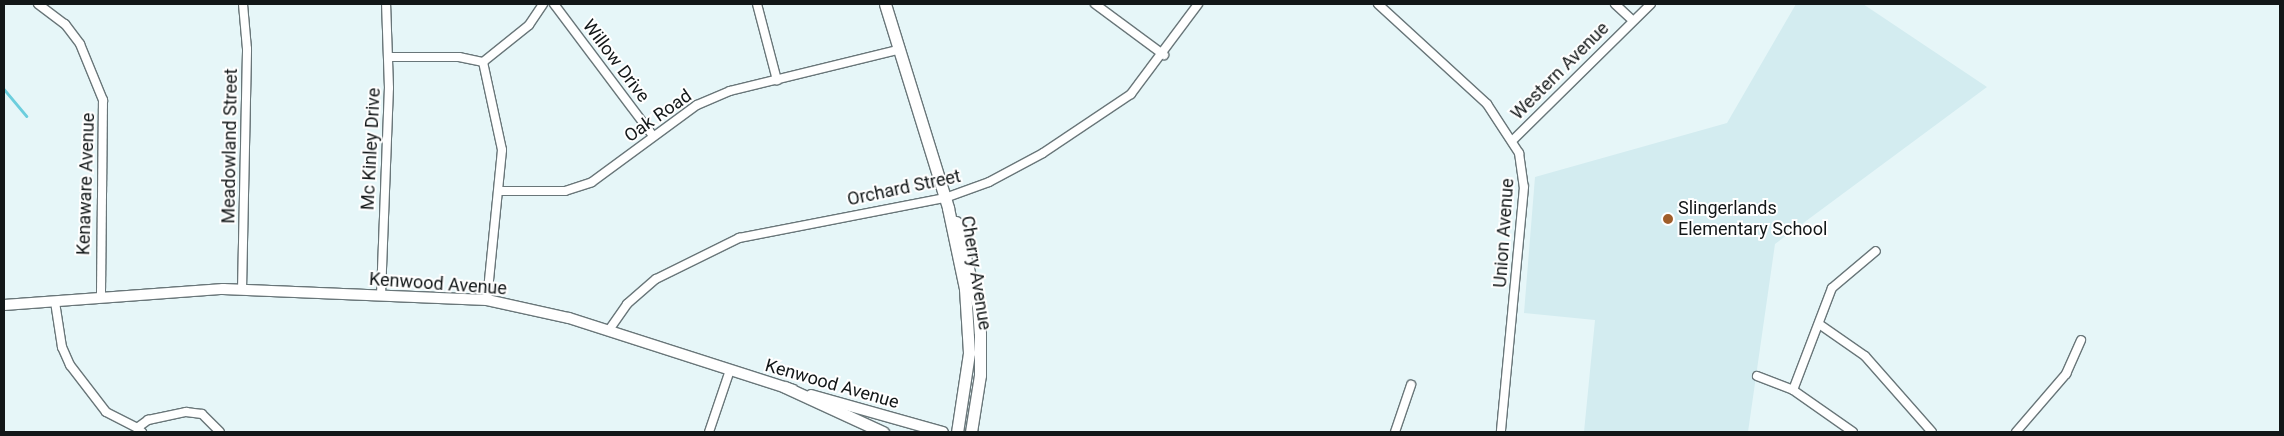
<!DOCTYPE html>
<style>
body{margin:0}
#map{position:relative;width:2284px;height:436px;overflow:hidden;background:#e6f6f8;font-family:Roboto,sans-serif}
div>[style]{position:absolute}
.built>*{inset:0;background:#d3ecf0}
.stream>*{height:2.5px;margin:-1.25px;padding:0 1.25px;transform-origin:1.25px;border-radius:1.25px;background:#6ccedd}
.roads{filter:drop-shadow(1px 0 #697679) drop-shadow(-1px 0 #697679) drop-shadow(0 1px #697679) drop-shadow(0 -1px #697679)}
.street>*{height:8px;margin:-4px;padding:0 4px;transform-origin:4px;border-radius:4px;background:#fff}
.secondary>*{height:10px;margin:-5px;padding:0 5px;transform-origin:5px;border-radius:5px;background:#fff}
.primary>*{height:11px;margin:-5.5px;padding:0 5.5px;transform-origin:5.5px;border-radius:5.5px;background:#fff}
.dots>*{width:14px;height:14px;translate:-50% -50%;box-sizing:border-box;border:2px solid #fff;border-radius:50%}
span{translate:-50% -50%;white-space:nowrap;text-align:center;line-height:1.15;-webkit-text-stroke:4px #fff;paint-order:stroke}
.street-label{font-size:18px;color:#121718}
.poi-label{font-size:18px;color:#121718}
.left{translate:0 -50%;text-align:left}
.frame{position:absolute;inset:0;border:5px solid #121718;pointer-events:none}
</style>
<div id="map">
<div class="built">
<i style="clip-path:polygon(1796px 4px,1863px 4px,1987px 87px,1775px 244px,1748px 432px,1584px 432px,1595px 320px,1524px 313px,1535px 177px,1727px 123px)"></i>
</div>
<div class="stream">
<i style="left:4px;top:89px;width:35px;rotate:50deg"></i>
</div>
<div class="roads">
<div class="street">
<i style="left:38px;top:4px;width:34px;rotate:37deg"></i>
<i style="left:65px;top:24px;width:25px;rotate:53deg"></i>
<i style="left:80px;top:44px;width:61px;rotate:67.7deg"></i>
<i style="left:103px;top:100px;width:198px;rotate:90.6deg"></i>
<i style="left:554px;top:4px;width:165px;rotate:53.1deg"></i>
<i style="left:757px;top:4px;width:79px;rotate:75.3deg"></i>
<i style="left:1095px;top:4px;width:86px;rotate:36.5deg"></i>
<i style="left:1378px;top:4px;width:148px;rotate:42.5deg"></i>
<i style="left:1487px;top:104px;width:59px;rotate:56.9deg"></i>
<i style="left:1519px;top:153px;width:34px;rotate:82deg"></i>
<i style="left:1524px;top:187px;width:246px;rotate:95.4deg"></i>
<i style="left:1615px;top:4px;width:23px;rotate:43deg"></i>
<i style="left:388px;top:57px;width:71px"></i>
<i style="left:459px;top:57px;width:25px;rotate:12deg"></i>
<i style="left:483px;top:62px;width:59px;rotate:-38.8deg"></i>
<i style="left:529px;top:25px;width:25px;rotate:-56deg"></i>
<i style="left:483px;top:62px;width:90px;rotate:77.8deg"></i>
<i style="left:502px;top:150px;width:151px;rotate:95.7deg"></i>
<i style="left:1514px;top:139px;width:192px;rotate:-44.6deg"></i>
<i style="left:499px;top:191px;width:66px"></i>
<i style="left:565px;top:191px;width:28px;rotate:-18deg"></i>
<i style="left:592px;top:182px;width:130px;rotate:-36.3deg"></i>
<i style="left:697px;top:105px;width:36px;rotate:-23deg"></i>
<i style="left:730px;top:91px;width:172px;rotate:-13.8deg"></i>
<i style="left:242px;top:290px;width:241px;rotate:-88.8deg"></i>
<i style="left:247px;top:49px;width:45px;rotate:-95.1deg"></i>
<i style="left:381px;top:295px;width:207px;rotate:-87.8deg"></i>
<i style="left:389px;top:88px;width:84px;rotate:-92deg"></i>
<i style="left:55px;top:302px;width:46px;rotate:81.2deg"></i>
<i style="left:62px;top:347px;width:20px;rotate:66deg"></i>
<i style="left:70px;top:365px;width:59px;rotate:52.5deg"></i>
<i style="left:106px;top:412px;width:35px;rotate:27deg"></i>
<i style="left:1819px;top:324px;width:56px;rotate:34.8deg"></i>
<i style="left:1865px;top:356px;width:101px;rotate:48.6deg"></i>
<i style="left:609px;top:330px;width:32px;rotate:-55deg"></i>
<i style="left:627px;top:304px;width:38px;rotate:-41deg"></i>
<i style="left:656px;top:279px;width:93px;rotate:-26.3deg"></i>
<i style="left:739px;top:238px;width:210px;rotate:-11deg"></i>
<i style="left:945px;top:198px;width:47px;rotate:-20deg"></i>
<i style="left:989px;top:182px;width:61px;rotate:-28.2deg"></i>
<i style="left:1043px;top:153px;width:106px;rotate:-33.8deg"></i>
<i style="left:1131px;top:94px;width:112px;rotate:-53.3deg"></i>
<i style="left:1757px;top:376px;width:39px;rotate:21deg"></i>
<i style="left:1793px;top:390px;width:73px;rotate:35deg"></i>
<i style="left:1793px;top:390px;width:109px;rotate:-69.1deg"></i>
<i style="left:1832px;top:288px;width:57px;rotate:-40.1deg"></i>
<i style="left:142px;top:432px;width:6px;rotate:-141deg"></i>
<i style="left:137px;top:428px;width:14px;rotate:-36deg"></i>
<i style="left:148px;top:420px;width:39px;rotate:-12deg"></i>
<i style="left:186px;top:412px;width:16px;rotate:7deg"></i>
<i style="left:202px;top:414px;width:25px;rotate:45deg"></i>
<i style="left:709px;top:432px;width:65px;rotate:-71.3deg"></i>
<i style="left:1395px;top:432px;width:50px;rotate:-71.2deg"></i>
<i style="left:2016px;top:432px;width:77px;rotate:-49.2deg"></i>
<i style="left:2066px;top:374px;width:37px;rotate:-66deg"></i>
</div>
<div class="secondary">
<i style="left:4px;top:305px;width:220px;rotate:-4.2deg"></i>
<i style="left:223px;top:289px;width:264px;rotate:2.4deg"></i>
<i style="left:487px;top:300px;width:84px;rotate:12.4deg"></i>
<i style="left:569px;top:318px;width:235px;rotate:17.8deg"></i>
<i style="left:811px;top:395px;width:137px;rotate:15.7deg"></i>
</div>
<div class="primary">
<i style="left:885px;top:4px;width:214px;rotate:72.8deg"></i>
<i style="left:948px;top:208px;width:83px;rotate:78.1deg"></i>
<i style="left:965px;top:289px;width:64px;rotate:86.4deg"></i>
<i style="left:969px;top:353px;width:80px;rotate:98.6deg"></i>
<i style="left:956px;top:222px;width:88px;rotate:75.5deg"></i>
<i style="left:978px;top:307px;width:26px;rotate:86deg"></i>
<i style="left:980px;top:333px;width:42px;rotate:90deg"></i>
<i style="left:980px;top:375px;width:58px;rotate:99deg"></i>
<i style="left:785px;top:387px;width:108px;rotate:24.7deg"></i>
</div>
</div>
<div class="dots">
<i style="left:1668px;top:219px;background:#a05e2a"></i>
</div>
<div class="street-label">
<span style="left:616px;top:61px;rotate:53deg">Willow Drive</span>
<span style="left:1560px;top:71px;rotate:-45deg">Western Avenue</span>
<span style="left:658px;top:116px;rotate:-35deg">Oak Road</span>
<span style="left:230px;top:146px;rotate:-89deg">Meadowland Street</span>
<span style="left:371px;top:149px;rotate:-87deg">Mc Kinley Drive</span>
<span style="left:86px;top:184px;rotate:-88deg">Kenaware Avenue</span>
<span style="left:904px;top:188px;rotate:-12deg">Orchard Street</span>
<span style="left:1504px;top:233px;rotate:-86deg">Union Avenue</span>
<span style="left:976px;top:273px;rotate:81deg">Cherry Avenue</span>
<span style="left:438px;top:284px;rotate:4deg">Kenwood Avenue</span>
<span style="left:832px;top:384px;rotate:16deg">Kenwood Avenue</span>
</div>
<div class="poi-label">
<span class="left" style="left:1678px;top:219px">Slingerlands<br>Elementary School</span>
</div>
<div class="frame"></div>
</div>
